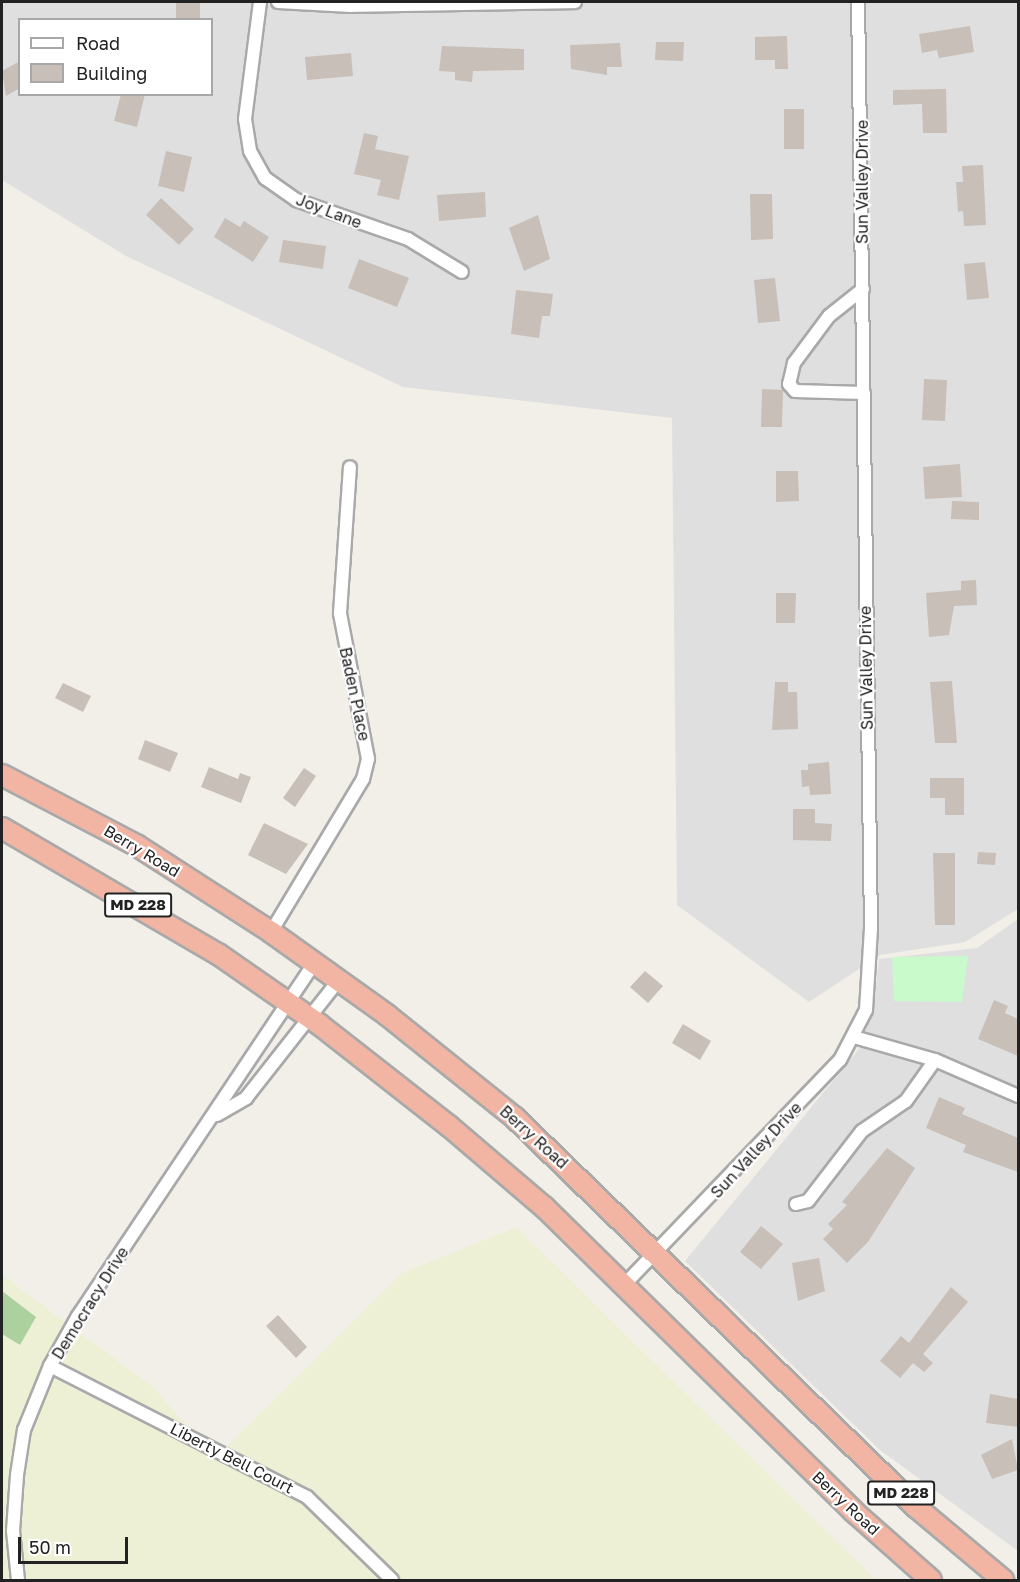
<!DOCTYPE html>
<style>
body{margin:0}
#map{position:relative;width:1020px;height:1582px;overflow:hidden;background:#f2efe9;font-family:"Golos Text",sans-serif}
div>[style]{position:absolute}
.residential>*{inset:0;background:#e0dfdf}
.farmland>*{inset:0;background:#eef0d5}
.forest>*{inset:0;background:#add19e}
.park>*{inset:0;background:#c8facc}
.building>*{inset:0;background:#c7bfb8}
.roads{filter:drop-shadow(2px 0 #a9a9a9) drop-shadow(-2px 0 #a9a9a9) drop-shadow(0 2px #a9a9a9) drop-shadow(0 -2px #a9a9a9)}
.minor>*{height:12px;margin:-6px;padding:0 6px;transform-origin:6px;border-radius:6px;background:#fff}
.trunk>*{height:20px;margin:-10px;padding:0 10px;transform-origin:10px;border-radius:10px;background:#f2b4a3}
span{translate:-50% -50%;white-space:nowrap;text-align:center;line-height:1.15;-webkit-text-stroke:4.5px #fff;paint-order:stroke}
.shield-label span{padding:2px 4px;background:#fff;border:2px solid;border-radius:4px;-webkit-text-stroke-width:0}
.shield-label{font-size:15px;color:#222;font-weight:700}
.street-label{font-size:16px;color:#222}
.frame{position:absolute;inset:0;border:3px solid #222;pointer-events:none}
.legend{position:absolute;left:18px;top:18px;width:195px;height:78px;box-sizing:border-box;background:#fff;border:2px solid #a7a7a7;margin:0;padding:8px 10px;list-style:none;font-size:18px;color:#222}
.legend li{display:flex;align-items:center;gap:12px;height:30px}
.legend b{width:30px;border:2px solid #a7a7a7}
.scale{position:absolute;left:18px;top:1537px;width:110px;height:27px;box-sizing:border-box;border:3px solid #222;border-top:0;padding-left:8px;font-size:18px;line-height:21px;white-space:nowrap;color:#222;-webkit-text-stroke:4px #fff;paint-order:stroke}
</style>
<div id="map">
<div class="residential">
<i style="clip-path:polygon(evenodd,2px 2px,1018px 2px,1018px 909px,965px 942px,880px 955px,809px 1002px,677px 905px,672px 418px,403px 387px,126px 256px,2px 180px,2px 2px,20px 20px,212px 20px,212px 94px,20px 94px,20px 20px)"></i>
<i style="clip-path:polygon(1018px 919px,1018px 1551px,880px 1450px,685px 1261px,859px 1049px,874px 1007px,879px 959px,977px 948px)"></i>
</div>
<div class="farmland">
<i style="clip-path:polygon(516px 1227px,876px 1580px,2px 1580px,2px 1275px,154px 1388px,215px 1458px,402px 1273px)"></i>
</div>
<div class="forest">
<i style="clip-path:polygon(2px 1291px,36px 1317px,20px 1345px,2px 1334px)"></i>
</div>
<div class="park">
<i style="clip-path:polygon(968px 956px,962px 1002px,894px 1001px,892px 957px)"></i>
</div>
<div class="building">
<i style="clip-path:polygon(176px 2px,200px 2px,200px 20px,176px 20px)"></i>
<i style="clip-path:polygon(970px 26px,974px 52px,939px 58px,937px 50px,922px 53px,919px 34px)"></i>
<i style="clip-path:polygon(787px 36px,788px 69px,775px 69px,775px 60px,755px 60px,755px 37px)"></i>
<i style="clip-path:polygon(656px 42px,684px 42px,683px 61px,655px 60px)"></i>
<i style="clip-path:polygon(620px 43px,622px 67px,607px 67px,607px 75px,571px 69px,570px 45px)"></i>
<i style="clip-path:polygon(442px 46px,524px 49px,524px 70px,473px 71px,472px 82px,455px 80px,455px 72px,439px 71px)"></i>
<i style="clip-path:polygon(351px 53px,353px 76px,307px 80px,305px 57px)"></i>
<i style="clip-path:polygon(20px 61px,20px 88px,6px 96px,2px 71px)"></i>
<i style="clip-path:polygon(946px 89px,947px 133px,923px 133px,922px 104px,893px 105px,893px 90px)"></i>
<i style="clip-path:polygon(121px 94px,145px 94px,137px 127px,114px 121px)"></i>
<i style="clip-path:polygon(784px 109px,804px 109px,804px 149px,784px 149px)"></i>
<i style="clip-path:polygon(364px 133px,378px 136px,375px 149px,409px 156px,399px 200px,377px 195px,381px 180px,354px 174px)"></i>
<i style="clip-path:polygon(166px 151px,192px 157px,184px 192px,158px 186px)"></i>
<i style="clip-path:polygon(983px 165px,986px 225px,964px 226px,963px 211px,958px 212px,956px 182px,963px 182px,962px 166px)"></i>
<i style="clip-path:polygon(485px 192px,486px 217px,439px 221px,437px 195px)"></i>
<i style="clip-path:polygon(750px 194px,772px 194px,773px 239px,751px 240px)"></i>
<i style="clip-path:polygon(161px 198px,194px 229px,179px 245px,146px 215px)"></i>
<i style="clip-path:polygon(538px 215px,550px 259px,524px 271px,509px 228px)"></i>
<i style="clip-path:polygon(225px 218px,240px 227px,244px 221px,269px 237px,253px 262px,214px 237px)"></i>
<i style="clip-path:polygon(283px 240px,326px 246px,323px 269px,279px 262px)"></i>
<i style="clip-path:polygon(359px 259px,409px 278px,397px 307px,348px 288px)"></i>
<i style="clip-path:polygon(985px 262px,989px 298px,967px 300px,964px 264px)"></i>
<i style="clip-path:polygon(775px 278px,780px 321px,758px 323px,754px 280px)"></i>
<i style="clip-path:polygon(516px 290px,553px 294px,550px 316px,542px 316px,539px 338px,511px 334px)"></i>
<i style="clip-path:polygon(924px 379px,947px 380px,945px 421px,922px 420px)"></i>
<i style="clip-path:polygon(762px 389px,783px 390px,782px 427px,761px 427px)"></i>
<i style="clip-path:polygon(960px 464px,962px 497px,925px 499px,923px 467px)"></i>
<i style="clip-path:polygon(776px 471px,798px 471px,799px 501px,776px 502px)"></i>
<i style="clip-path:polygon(952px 501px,979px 502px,979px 520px,951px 519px)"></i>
<i style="clip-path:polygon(976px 580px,977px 605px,954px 606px,949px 635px,929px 637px,926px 593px,961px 590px,961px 581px)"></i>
<i style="clip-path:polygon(776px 593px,796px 593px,795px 623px,776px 623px)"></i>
<i style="clip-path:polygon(952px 681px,957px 743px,935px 743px,930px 682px)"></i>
<i style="clip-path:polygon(775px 682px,788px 682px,788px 692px,797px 692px,798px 729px,772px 730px)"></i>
<i style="clip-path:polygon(63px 683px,91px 696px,83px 712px,55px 698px)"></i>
<i style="clip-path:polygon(145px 740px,178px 753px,170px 772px,138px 759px)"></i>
<i style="clip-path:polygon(829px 762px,831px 794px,810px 795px,809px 786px,802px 787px,801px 770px,808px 770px,808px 764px)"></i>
<i style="clip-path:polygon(209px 767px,238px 779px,240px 773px,251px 777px,241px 803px,201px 787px)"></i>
<i style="clip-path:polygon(304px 768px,316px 776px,295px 807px,283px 798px)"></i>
<i style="clip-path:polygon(930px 778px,964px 778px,964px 815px,945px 815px,945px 798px,930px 798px)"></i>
<i style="clip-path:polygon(793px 809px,815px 809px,815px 823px,832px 824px,831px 841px,793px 840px)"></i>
<i style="clip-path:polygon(264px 823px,308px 844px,286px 874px,248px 855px)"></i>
<i style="clip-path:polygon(978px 852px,996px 853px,995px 865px,977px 864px)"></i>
<i style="clip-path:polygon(933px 853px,955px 853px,955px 925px,935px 925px)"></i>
<i style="clip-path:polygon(645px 971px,663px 986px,648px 1003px,630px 987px)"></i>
<i style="clip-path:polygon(994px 1000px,1008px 1006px,1005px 1013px,1018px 1019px,1018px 1056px,978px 1039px)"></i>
<i style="clip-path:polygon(683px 1024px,711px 1041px,700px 1060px,672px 1043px)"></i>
<i style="clip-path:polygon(939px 1097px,965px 1108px,962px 1114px,1018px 1138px,1018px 1172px,963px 1152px,966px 1145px,926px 1128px)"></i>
<i style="clip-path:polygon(887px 1148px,915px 1168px,868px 1242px,847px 1263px,823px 1239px,833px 1229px,828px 1224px,847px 1205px,842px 1202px)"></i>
<i style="clip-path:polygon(761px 1226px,783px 1244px,761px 1269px,740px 1252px)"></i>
<i style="clip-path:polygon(819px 1258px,825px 1291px,798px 1301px,792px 1263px)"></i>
<i style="clip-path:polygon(951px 1287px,968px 1302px,923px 1354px,933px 1363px,924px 1372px,913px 1363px,900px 1378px,880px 1361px,901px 1336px,909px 1343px)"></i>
<i style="clip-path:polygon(278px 1315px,307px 1347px,296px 1358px,266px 1326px)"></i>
<i style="clip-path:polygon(990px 1394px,1018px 1399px,1018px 1427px,986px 1423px)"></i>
<i style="clip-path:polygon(1012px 1439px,1018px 1470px,992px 1479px,981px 1455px)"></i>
</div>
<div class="roads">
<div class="minor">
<i style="left:260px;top:2px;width:118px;rotate:97.3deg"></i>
<i style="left:245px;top:119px;width:32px;rotate:81deg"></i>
<i style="left:250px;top:151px;width:31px;rotate:61deg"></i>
<i style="left:265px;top:178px;width:38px;rotate:35deg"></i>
<i style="left:296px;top:200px;width:119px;rotate:19.2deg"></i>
<i style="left:408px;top:239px;width:63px;rotate:31.4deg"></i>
<i style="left:278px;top:2px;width:73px;rotate:3.1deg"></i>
<i style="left:351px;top:6px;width:224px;rotate:-1deg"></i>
<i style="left:863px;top:289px;width:43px;rotate:141.5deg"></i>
<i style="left:829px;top:316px;width:59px;rotate:126.7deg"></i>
<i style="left:794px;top:363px;width:22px;rotate:103deg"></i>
<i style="left:789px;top:384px;width:9px;rotate:49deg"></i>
<i style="left:795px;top:391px;width:69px;rotate:1.7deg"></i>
<i style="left:271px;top:932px;width:179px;rotate:-59deg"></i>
<i style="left:363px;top:779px;width:21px;rotate:-76deg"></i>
<i style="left:368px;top:759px;width:149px;rotate:-100.9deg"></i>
<i style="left:340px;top:613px;width:146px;rotate:-86.1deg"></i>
<i style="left:854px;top:1037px;width:84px;rotate:15.9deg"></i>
<i style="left:935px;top:1060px;width:90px;rotate:23.4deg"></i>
<i style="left:217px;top:1115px;width:34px;rotate:-30deg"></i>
<i style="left:246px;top:1098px;width:150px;rotate:-51.8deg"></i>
<i style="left:796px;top:1204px;width:12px;rotate:-14deg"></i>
<i style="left:808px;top:1201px;width:88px;rotate:-52.4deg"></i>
<i style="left:862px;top:1131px;width:53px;rotate:-34.3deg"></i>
<i style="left:906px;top:1101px;width:50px;rotate:-54.7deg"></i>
<i style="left:623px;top:1286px;width:313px;rotate:-46.2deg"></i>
<i style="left:840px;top:1060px;width:56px;rotate:-62.5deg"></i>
<i style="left:866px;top:1010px;width:81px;rotate:-86.5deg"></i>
<i style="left:871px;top:929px;width:927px;rotate:-90.8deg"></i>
<i style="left:50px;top:1366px;width:288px;rotate:27deg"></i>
<i style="left:307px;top:1497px;width:119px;rotate:44.3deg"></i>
<i style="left:18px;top:1580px;width:49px;rotate:-95.8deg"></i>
<i style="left:13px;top:1531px;width:56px;rotate:-85.9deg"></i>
<i style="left:17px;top:1475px;width:46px;rotate:-81.2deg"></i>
<i style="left:24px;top:1430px;width:69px;rotate:-67.9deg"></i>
<i style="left:50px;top:1366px;width:57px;rotate:-60.8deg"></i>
<i style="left:78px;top:1316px;width:425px;rotate:-56.2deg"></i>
</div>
<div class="trunk">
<i style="left:2px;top:775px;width:151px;rotate:27.6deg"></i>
<i style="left:136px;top:845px;width:161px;rotate:32.8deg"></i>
<i style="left:271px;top:932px;width:143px;rotate:35.6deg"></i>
<i style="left:387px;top:1015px;width:164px;rotate:38.8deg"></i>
<i style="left:515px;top:1118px;width:559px;rotate:44.13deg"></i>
<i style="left:916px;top:1507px;width:114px;rotate:40deg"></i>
<i style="left:2px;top:828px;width:250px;rotate:30.3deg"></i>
<i style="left:218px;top:954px;width:124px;rotate:34.8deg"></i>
<i style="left:320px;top:1025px;width:164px;rotate:38.1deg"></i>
<i style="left:449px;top:1126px;width:125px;rotate:40.5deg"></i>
<i style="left:544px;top:1207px;width:433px;rotate:44.5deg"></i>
<i style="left:853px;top:1511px;width:104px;rotate:41.5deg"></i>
</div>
</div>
<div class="shield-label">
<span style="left:138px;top:905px">MD 228</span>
<span style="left:901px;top:1493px">MD 228</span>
</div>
<div class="street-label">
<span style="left:862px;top:182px;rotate:-90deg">Sun Valley Drive</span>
<span style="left:329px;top:211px;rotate:21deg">Joy Lane</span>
<span style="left:866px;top:668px;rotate:-91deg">Sun Valley Drive</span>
<span style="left:355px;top:694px;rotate:78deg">Baden Place</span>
<span style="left:142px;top:851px;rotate:31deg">Berry Road</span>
<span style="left:534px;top:1137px;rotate:42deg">Berry Road</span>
<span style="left:756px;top:1150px;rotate:-47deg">Sun Valley Drive</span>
<span style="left:90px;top:1303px;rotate:-58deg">Democracy Drive</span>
<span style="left:232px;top:1458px;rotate:27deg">Liberty Bell Court</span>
<span style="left:846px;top:1503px;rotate:43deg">Berry Road</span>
</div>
<div class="frame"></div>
<ul class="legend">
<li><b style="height:8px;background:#fff"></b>Road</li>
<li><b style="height:16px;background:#c7bfb8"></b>Building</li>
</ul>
<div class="scale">50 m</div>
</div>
